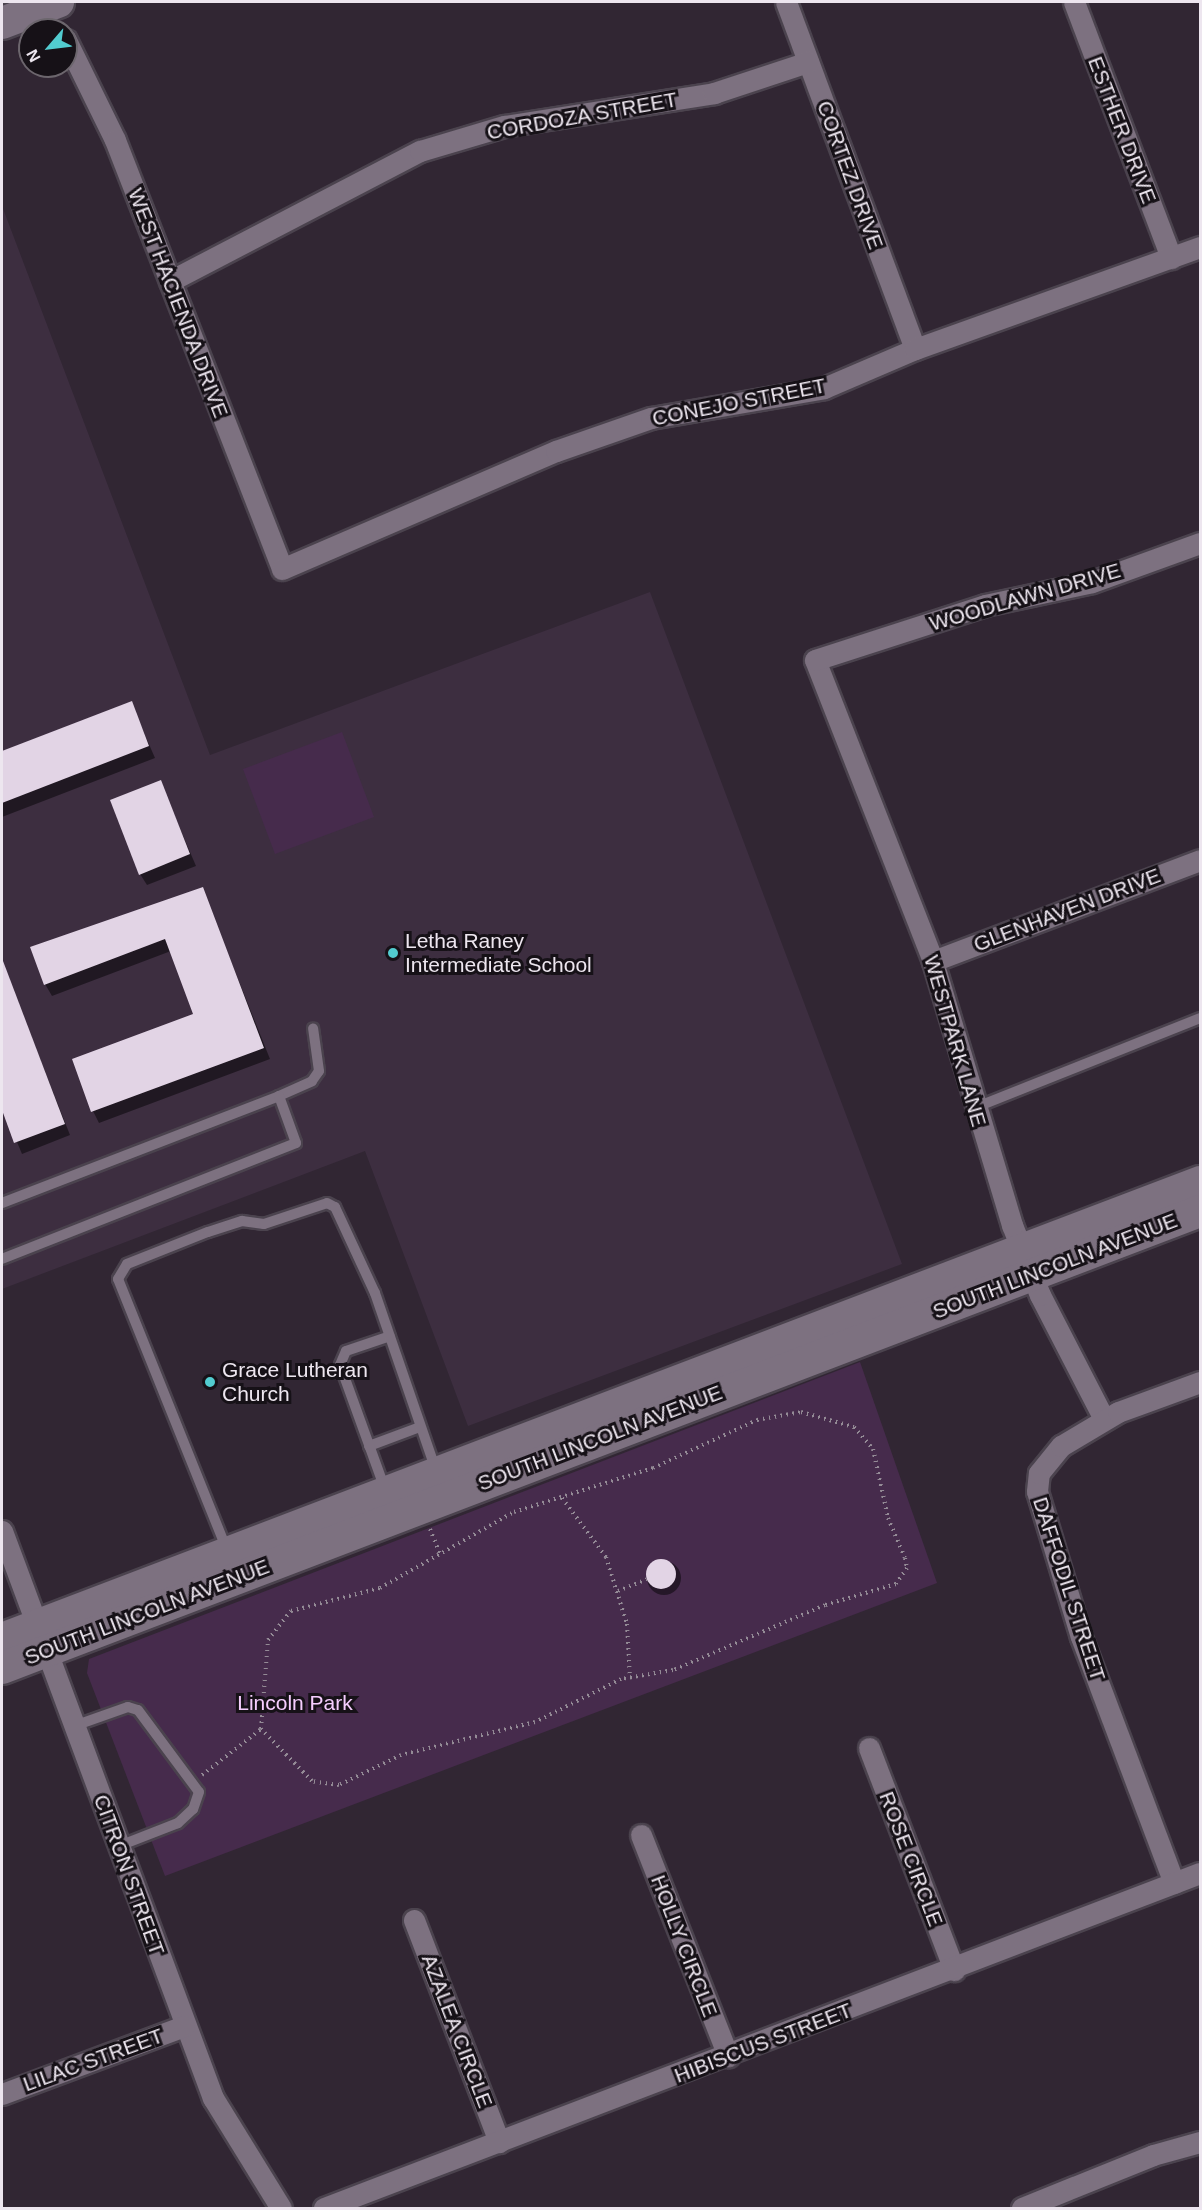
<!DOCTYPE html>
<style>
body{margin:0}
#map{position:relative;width:1202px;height:2210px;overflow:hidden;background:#312633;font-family:Helvetica,sans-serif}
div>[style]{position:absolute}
.built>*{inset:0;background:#3d2e40}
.green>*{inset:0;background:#462b4c}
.shadow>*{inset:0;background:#0007}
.round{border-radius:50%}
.building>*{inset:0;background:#e2d4e5}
.path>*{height:4px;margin-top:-2px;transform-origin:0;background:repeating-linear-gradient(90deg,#948b96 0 1.5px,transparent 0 6px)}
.roads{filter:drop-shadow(2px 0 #4b434e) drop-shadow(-2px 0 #4b434e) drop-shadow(0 2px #4b434e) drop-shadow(0 -2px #4b434e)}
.lane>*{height:10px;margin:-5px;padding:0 5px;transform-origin:5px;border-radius:5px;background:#7d7180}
.street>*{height:21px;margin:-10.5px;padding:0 10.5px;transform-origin:10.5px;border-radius:10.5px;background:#7d7180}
.secondary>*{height:32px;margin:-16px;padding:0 16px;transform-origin:16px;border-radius:16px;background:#7d7180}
.dots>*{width:16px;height:16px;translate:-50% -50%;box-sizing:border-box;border:3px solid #161117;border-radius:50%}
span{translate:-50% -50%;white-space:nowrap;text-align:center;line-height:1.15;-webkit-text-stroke:6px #161117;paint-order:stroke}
.street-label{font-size:21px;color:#ede6ef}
.poi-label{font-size:21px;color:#ede6ef}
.left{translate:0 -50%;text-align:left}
.park-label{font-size:21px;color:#f5cdfe}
.frame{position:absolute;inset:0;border:3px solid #ede6ef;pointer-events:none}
.north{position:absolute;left:18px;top:18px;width:60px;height:60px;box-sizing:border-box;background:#161117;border:2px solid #6c666d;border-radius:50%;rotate:242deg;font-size:16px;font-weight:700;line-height:24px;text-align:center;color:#ede6ef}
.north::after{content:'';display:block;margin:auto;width:21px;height:27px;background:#52ccd0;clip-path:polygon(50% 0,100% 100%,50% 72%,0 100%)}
</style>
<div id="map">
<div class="built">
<i style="clip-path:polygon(2px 206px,210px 755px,650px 592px,902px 1264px,468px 1426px,365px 1151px,2px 1289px)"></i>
</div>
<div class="green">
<i style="clip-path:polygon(342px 732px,374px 817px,275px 854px,243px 769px)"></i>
<i style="clip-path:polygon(860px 1362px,937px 1583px,165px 1876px,87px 1673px,89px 1659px)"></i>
</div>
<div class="shadow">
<i style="clip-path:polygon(131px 703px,155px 758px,2px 817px,2px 752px)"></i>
<i style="clip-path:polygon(160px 782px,196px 866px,147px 885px,140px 874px)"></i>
<i style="clip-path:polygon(202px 889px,270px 1059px,99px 1123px,93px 1111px,195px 1015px,171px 951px,52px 996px,45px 984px)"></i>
<i style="clip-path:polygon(3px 965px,70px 1135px,22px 1154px,2px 1106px)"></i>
<i class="round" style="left:647px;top:1561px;width:34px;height:34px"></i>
</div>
<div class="building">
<i style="clip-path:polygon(132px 701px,149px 746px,2px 803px,2px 751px)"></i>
<i style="clip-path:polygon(161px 780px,190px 854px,139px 875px,110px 800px)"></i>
<i style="clip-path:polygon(203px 887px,264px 1048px,91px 1112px,72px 1059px,193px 1014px,165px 939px,44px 985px,30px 947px)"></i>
<i style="clip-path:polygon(3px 961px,65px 1124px,14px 1143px,2px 1110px)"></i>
<i class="round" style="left:646px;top:1559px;width:30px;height:30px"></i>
</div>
<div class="path">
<i style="left:801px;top:1412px;width:55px;rotate:15.8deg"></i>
<i style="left:854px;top:1427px;width:29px;rotate:49deg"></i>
<i style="left:873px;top:1449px;width:71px;rotate:77.7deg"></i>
<i style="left:888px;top:1518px;width:43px;rotate:67deg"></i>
<i style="left:905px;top:1558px;width:10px;rotate:79deg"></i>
<i style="left:907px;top:1568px;width:19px;rotate:125deg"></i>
<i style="left:896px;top:1584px;width:74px;rotate:163.5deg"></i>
<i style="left:825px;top:1605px;width:165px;rotate:156.8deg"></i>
<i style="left:673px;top:1670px;width:53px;rotate:170.2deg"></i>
<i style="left:621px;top:1679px;width:96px;rotate:153.4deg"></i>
<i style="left:535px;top:1722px;width:138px;rotate:166.2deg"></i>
<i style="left:401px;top:1755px;width:69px;rotate:154.2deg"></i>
<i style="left:339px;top:1785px;width:27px;rotate:-172deg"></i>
<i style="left:312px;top:1781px;width:73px;rotate:-134.4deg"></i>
<i style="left:261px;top:1729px;width:89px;rotate:-85.5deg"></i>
<i style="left:268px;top:1640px;width:37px;rotate:-52deg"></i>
<i style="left:291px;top:1611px;width:92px;rotate:-14.5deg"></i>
<i style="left:380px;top:1588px;width:154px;rotate:-29.6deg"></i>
<i style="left:514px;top:1512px;width:146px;rotate:-17.6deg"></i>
<i style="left:653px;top:1468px;width:115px;rotate:-24.8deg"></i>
<i style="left:757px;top:1420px;width:45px;rotate:-10.3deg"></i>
<i style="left:562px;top:1498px;width:74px;rotate:53.3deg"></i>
<i style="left:606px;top:1557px;width:70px;rotate:72.6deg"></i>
<i style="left:627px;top:1624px;width:53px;rotate:86.8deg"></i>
<i style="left:430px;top:1529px;width:29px;rotate:68deg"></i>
<i style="left:618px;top:1591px;width:31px;rotate:-22deg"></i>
<i style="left:202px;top:1775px;width:75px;rotate:-37.9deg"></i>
</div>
<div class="roads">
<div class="lane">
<i style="left:279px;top:1096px;width:36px;rotate:-24deg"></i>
<i style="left:312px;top:1081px;width:12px;rotate:-55deg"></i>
<i style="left:319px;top:1071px;width:43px;rotate:-97.9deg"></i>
<i style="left:974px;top:1108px;width:243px;rotate:-21.7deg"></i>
<i style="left:2px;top:1203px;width:297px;rotate:-21.1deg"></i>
<i style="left:279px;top:1096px;width:50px;rotate:70.1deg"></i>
<i style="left:296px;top:1143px;width:316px;rotate:158.5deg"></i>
<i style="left:369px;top:1446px;width:54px;rotate:-20.4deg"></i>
<i style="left:385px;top:1489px;width:132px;rotate:-109.9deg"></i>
<i style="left:340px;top:1365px;width:15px;rotate:-67deg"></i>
<i style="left:346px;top:1351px;width:46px;rotate:-18.8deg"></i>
<i style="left:227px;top:1550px;width:292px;rotate:-111.9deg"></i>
<i style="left:118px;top:1279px;width:17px;rotate:-59deg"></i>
<i style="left:127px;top:1264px;width:87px;rotate:-21.6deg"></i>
<i style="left:208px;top:1232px;width:36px;rotate:-18deg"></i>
<i style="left:242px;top:1221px;width:22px;rotate:8deg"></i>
<i style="left:264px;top:1224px;width:66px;rotate:-18.4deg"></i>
<i style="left:327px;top:1203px;width:9px;rotate:27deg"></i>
<i style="left:335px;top:1207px;width:95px;rotate:65.1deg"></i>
<i style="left:375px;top:1293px;width:187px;rotate:71deg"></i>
<i style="left:74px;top:1726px;width:57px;rotate:-19.4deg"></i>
<i style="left:128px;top:1707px;width:10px;rotate:17deg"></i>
<i style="left:138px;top:1710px;width:102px;rotate:53.4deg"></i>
<i style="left:199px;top:1792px;width:18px;rotate:109deg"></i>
<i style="left:193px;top:1809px;width:21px;rotate:137deg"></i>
<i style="left:178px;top:1823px;width:63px;rotate:158.7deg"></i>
</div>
<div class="street">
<i style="left:786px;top:2px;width:370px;rotate:69.6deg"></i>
<i style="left:1074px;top:2px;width:274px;rotate:69.2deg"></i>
<i style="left:66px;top:40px;width:111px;rotate:63.9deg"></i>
<i style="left:115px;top:140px;width:460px;rotate:68.7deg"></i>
<i style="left:282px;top:569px;width:298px;rotate:-23.3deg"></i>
<i style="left:556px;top:451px;width:101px;rotate:-19.2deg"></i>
<i style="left:651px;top:418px;width:176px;rotate:-9.8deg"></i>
<i style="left:824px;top:388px;width:99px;rotate:-23.2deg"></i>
<i style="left:915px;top:349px;width:303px;rotate:-19.7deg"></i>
<i style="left:170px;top:281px;width:282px;rotate:-27.5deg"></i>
<i style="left:420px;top:151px;width:88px;rotate:-16.6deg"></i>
<i style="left:504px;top:126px;width:213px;rotate:-8.9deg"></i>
<i style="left:714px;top:93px;width:99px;rotate:-18.3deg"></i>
<i style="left:933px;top:961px;width:285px;rotate:-20.7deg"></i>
<i style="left:1104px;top:1419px;width:140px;rotate:-117.3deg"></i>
<i style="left:1040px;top:1295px;width:75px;rotate:-111.8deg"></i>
<i style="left:1012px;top:1225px;width:276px;rotate:-106.7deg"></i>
<i style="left:933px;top:961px;width:323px;rotate:-111.4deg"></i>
<i style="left:815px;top:660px;width:179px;rotate:-17.9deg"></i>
<i style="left:985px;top:605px;width:109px;rotate:-12.1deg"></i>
<i style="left:1092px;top:582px;width:115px;rotate:-19.9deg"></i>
<i style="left:2px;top:1531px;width:605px;rotate:69.59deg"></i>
<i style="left:213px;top:2098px;width:129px;rotate:58.3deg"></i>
<i style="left:869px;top:1748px;width:238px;rotate:69deg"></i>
<i style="left:641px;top:1835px;width:238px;rotate:68.5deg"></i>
<i style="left:1174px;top:1883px;width:263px;rotate:-110.7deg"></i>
<i style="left:1081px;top:1637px;width:152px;rotate:-106.8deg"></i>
<i style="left:1037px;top:1491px;width:18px;rotate:-84deg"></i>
<i style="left:1039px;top:1473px;width:35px;rotate:-51deg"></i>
<i style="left:1061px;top:1446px;width:66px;rotate:-30.8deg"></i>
<i style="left:1118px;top:1412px;width:87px;rotate:-20.1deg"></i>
<i style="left:414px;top:1920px;width:238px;rotate:69deg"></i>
<i style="left:2px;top:2094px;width:194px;rotate:-20.5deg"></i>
<i style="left:324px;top:2208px;width:938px;rotate:-20.93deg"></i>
<i style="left:1022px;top:2208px;width:141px;rotate:-22deg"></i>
<i style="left:1153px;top:2155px;width:49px;rotate:-15.5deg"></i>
</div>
<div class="secondary">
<i style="left:2px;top:23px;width:60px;rotate:-20.6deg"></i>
<i style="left:2px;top:1639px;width:1282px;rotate:-20.88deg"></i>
<i style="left:2px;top:1668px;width:1282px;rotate:-20.88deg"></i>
</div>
</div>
<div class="dots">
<i style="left:393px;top:953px;background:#52ccd0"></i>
<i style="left:210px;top:1382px;background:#52ccd0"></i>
</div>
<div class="street-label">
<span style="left:582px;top:116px;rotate:-10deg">CORDOZA STREET</span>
<span style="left:1122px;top:130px;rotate:69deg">ESTHER DRIVE</span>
<span style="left:850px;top:175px;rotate:70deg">CORTEZ DRIVE</span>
<span style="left:178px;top:303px;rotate:69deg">WEST HACIENDA DRIVE</span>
<span style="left:739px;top:402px;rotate:-11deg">CONEJO STREET</span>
<span style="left:1025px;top:597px;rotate:-16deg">WOODLAWN DRIVE</span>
<span style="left:1067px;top:910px;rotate:-21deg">GLENHAVEN DRIVE</span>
<span style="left:955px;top:1041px;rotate:74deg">WESTPARK LANE</span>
<span style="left:1055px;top:1266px;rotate:-21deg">SOUTH LINCOLN AVENUE</span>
<span style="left:600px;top:1438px;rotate:-21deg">SOUTH LINCOLN AVENUE</span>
<span style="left:1069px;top:1589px;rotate:72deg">DAFFODIL STREET</span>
<span style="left:147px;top:1612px;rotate:-21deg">SOUTH LINCOLN AVENUE</span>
<span style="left:911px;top:1859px;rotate:69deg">ROSE CIRCLE</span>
<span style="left:129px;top:1875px;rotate:70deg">CITRON STREET</span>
<span style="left:684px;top:1946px;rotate:69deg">HOLLY CIRCLE</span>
<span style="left:457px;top:2031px;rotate:69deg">AZALEA CIRCLE</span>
<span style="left:763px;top:2043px;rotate:-21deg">HIBISCUS STREET</span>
<span style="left:93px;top:2060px;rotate:-20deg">LILAC STREET</span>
</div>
<div class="poi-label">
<span class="left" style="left:405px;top:953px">Letha Raney<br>Intermediate School</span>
<span class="left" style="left:222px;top:1382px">Grace Lutheran<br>Church</span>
</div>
<div class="park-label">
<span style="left:295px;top:1703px">Lincoln Park</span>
</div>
<div class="frame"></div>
<div class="north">N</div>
</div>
